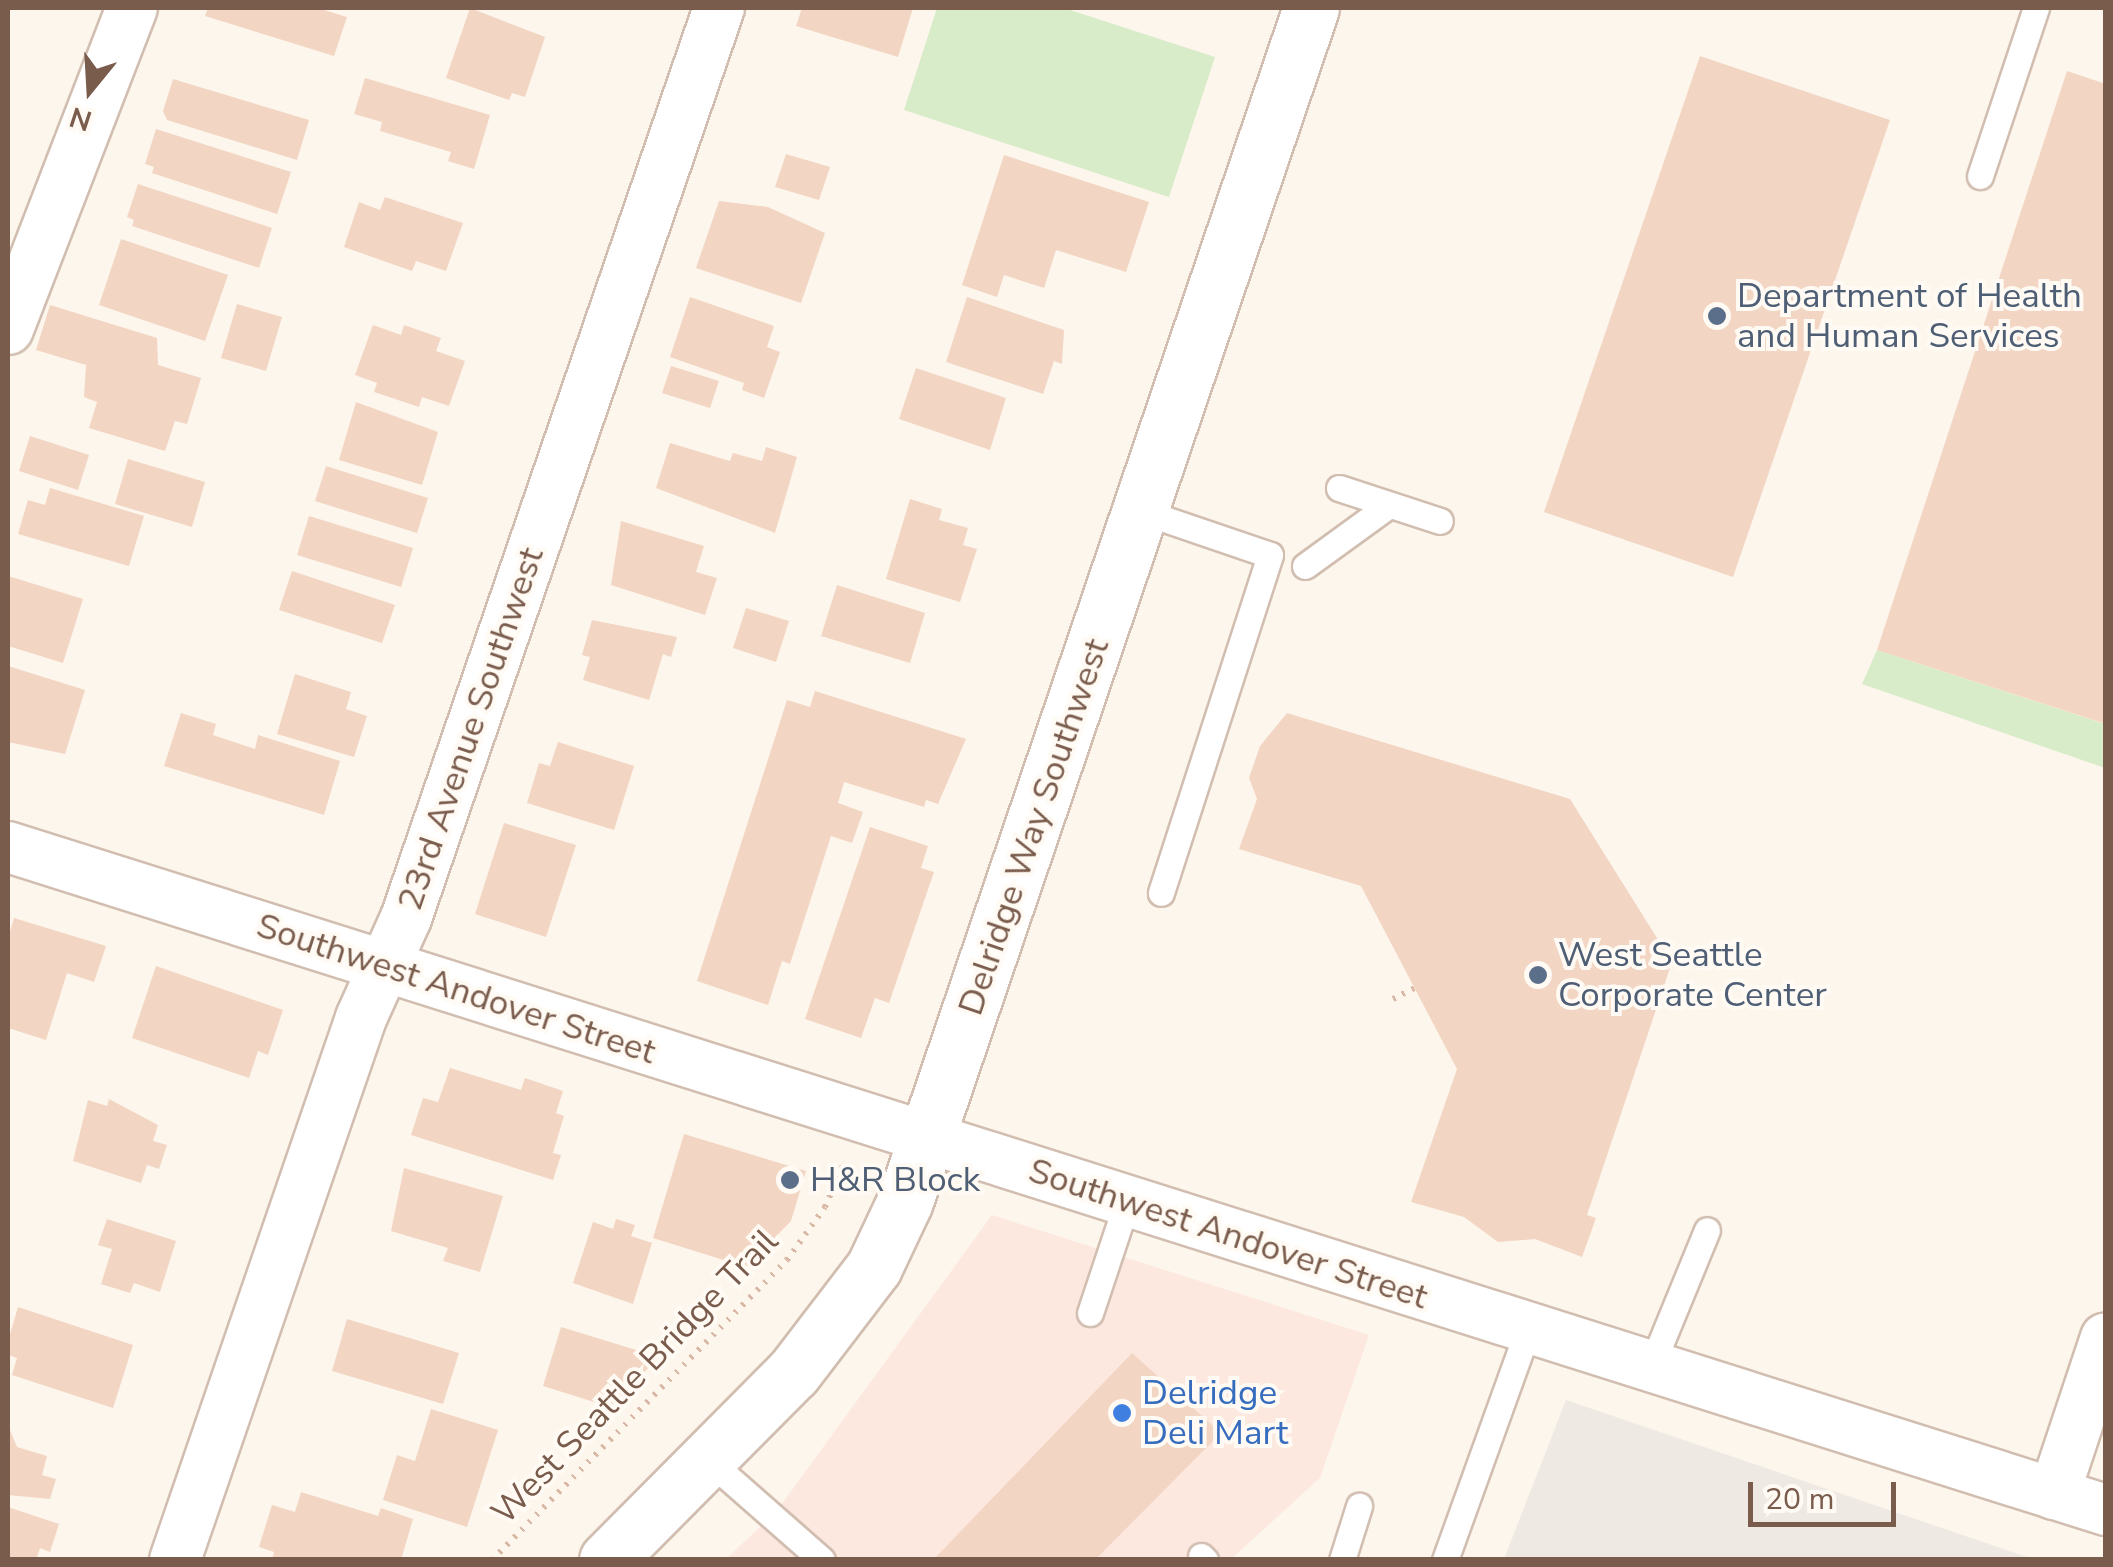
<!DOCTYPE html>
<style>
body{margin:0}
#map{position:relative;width:2113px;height:1567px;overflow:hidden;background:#fdf6ec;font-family:"Nunito Sans",sans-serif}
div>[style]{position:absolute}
.commercial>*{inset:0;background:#fde8e0}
.industrial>*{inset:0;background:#efe9e4}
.green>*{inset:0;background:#d8ecc9}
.building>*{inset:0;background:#f3d5c3}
.path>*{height:6px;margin-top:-3px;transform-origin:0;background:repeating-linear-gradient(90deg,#d9b8a5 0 2.5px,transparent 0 10.5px)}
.roads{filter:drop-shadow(2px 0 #d1beb0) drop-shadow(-2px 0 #d1beb0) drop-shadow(0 2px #d1beb0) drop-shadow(0 -2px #d1beb0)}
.lane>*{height:25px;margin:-12.5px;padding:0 12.5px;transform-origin:12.5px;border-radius:12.5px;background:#fff}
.street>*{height:50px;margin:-25px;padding:0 25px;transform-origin:25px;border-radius:25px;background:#fff}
.secondary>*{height:55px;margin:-27.5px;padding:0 27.5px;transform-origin:27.5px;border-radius:27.5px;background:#fff}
.dots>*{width:28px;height:28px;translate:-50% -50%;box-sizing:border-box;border:5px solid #fffaf3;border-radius:50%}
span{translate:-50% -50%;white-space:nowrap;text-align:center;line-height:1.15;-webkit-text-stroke:8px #fffaf3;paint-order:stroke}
.service-label{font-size:35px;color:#4e5e75}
.left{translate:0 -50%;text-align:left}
.street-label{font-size:35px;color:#7a5c4d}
.shop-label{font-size:35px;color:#366cbe}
.frame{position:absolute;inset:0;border:10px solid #7a5c4d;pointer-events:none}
.north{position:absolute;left:40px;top:40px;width:100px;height:100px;-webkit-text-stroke:8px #fffaf3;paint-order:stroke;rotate:198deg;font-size:28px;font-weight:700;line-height:40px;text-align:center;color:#7a5c4d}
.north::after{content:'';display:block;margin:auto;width:35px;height:45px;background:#7a5c4d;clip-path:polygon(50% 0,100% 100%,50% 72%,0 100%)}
.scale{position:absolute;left:1748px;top:1482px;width:148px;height:45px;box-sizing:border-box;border:5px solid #7a5c4d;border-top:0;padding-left:12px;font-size:30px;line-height:35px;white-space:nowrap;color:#7a5c4d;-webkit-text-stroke:8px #fffaf3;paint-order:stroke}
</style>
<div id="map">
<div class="commercial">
<i style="clip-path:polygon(992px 1215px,1369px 1335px,1320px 1478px,1231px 1559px,725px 1560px,776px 1512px)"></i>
</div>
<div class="industrial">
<i style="clip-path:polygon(1566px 1400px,2033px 1559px,1504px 1559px)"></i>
</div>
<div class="green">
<i style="clip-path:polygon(937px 8px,1064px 8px,1215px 57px,1169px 197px,904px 110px)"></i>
<i style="clip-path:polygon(1877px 650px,2105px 724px,2105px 768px,1862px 684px)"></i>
</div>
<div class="building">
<i style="clip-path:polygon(208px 8px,317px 8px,347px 17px,334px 56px,205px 16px)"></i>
<i style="clip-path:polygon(470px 8px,545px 37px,525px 97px,512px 93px,509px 100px,446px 78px)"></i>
<i style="clip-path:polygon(802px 8px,913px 8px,898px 57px,796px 26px)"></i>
<i style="clip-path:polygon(1700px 56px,1890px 120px,1733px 577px,1544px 512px)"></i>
<i style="clip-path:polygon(2067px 71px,2106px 84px,2106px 724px,1877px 650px)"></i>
<i style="clip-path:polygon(365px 78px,490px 115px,474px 169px,448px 161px,451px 152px,380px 131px,382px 122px,354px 114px)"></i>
<i style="clip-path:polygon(173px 79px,309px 120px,297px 160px,167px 120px,163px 111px)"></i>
<i style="clip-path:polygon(156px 129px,291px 172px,277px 214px,152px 173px,154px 167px,145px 164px)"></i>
<i style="clip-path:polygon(786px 154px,830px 167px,819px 200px,775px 187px)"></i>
<i style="clip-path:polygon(1004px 155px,1149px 202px,1126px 272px,1056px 250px,1044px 288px,1004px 275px,997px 297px,962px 285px)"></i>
<i style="clip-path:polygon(138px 184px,272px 228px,259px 268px,132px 226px,134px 220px,127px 217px)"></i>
<i style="clip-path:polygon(385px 197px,463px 223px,446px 271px,416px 261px,412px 271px,344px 247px,359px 202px,380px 210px)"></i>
<i style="clip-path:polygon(719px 201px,768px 207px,825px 233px,801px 303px,696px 268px)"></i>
<i style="clip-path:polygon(121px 239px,228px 275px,205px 341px,99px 305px)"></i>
<i style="clip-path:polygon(690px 297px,774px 326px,767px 347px,780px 352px,764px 398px,742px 390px,744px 383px,670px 357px)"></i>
<i style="clip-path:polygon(967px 297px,1064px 330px,1062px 364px,1054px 361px,1043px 394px,946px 362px)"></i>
<i style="clip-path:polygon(237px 304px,282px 317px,266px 371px,221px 358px)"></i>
<i style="clip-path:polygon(50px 305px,157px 338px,158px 365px,201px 378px,187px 424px,175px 421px,165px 451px,89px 428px,97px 402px,84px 397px,86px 365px,36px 350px)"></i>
<i style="clip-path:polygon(373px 325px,401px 335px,404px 325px,441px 338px,436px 351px,465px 361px,449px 406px,422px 397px,419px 407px,374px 392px,377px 383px,355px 375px)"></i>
<i style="clip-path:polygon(671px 366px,719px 381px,710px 408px,662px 393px)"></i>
<i style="clip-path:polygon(916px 368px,1006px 398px,990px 450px,899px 419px)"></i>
<i style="clip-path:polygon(356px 402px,438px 432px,422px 485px,339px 460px)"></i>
<i style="clip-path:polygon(30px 436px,89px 455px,78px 490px,19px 471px)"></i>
<i style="clip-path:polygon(670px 443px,730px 461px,733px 453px,762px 461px,766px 447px,797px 457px,775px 533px,656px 488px)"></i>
<i style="clip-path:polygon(128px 459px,205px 482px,192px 527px,115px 504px)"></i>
<i style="clip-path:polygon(326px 466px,428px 498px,417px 533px,315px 501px)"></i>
<i style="clip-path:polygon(50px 488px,144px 516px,129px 566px,18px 534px,28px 500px,45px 505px)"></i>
<i style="clip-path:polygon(910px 499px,942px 509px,939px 520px,968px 528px,963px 545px,977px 549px,960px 602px,886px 579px)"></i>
<i style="clip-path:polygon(309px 516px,413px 548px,401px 587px,297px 555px)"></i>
<i style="clip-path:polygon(621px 521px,704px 546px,696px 572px,717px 578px,705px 615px,611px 585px)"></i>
<i style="clip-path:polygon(292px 571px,395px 605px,382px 643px,279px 610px)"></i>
<i style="clip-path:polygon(8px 576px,83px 599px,63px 663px,8px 646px)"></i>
<i style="clip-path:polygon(837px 585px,925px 613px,910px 663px,821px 636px)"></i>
<i style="clip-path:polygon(746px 608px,789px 621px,776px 662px,733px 648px)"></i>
<i style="clip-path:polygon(592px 620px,677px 637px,671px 657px,663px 654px,649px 700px,583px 680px,590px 657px,582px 655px)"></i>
<i style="clip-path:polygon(8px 666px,85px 690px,65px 754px,8px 742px)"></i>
<i style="clip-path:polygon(295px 674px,351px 692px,346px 709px,367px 716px,354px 757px,277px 734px)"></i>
<i style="clip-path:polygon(815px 691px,966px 739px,938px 804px,926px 800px,924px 807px,844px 782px,838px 803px,863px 812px,852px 843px,831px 836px,790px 964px,782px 961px,768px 1005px,697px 981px,787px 700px,810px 707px)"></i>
<i style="clip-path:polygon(181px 713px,216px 724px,213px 735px,255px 749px,258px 735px,340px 761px,324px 815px,164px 766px)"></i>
<i style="clip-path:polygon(1287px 713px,1570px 799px,1672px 962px,1587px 1215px,1596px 1218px,1582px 1257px,1535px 1239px,1498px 1242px,1464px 1217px,1411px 1202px,1457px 1069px,1361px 886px,1239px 849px,1257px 799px,1249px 778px,1260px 746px)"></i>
<i style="clip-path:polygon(558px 742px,634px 766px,614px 830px,527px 803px,539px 763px,550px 766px)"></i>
<i style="clip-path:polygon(504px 823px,576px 845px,546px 937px,475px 914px)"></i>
<i style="clip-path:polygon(870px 827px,928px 846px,921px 868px,934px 872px,889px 1003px,875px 998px,861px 1038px,805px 1019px)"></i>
<i style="clip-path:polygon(14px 918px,106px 946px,94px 982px,67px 973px,46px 1040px,8px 1028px,8px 939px)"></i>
<i style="clip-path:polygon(156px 966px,283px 1010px,268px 1055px,258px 1051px,249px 1078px,132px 1038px)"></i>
<i style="clip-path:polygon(450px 1068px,521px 1090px,525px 1078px,563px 1091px,556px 1113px,564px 1116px,553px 1153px,561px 1155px,553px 1180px,411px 1135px,423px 1098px,438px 1102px)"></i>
<i style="clip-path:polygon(109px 1099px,158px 1125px,153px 1141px,167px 1145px,159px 1169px,147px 1165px,141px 1183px,73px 1161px,88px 1100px,107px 1106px)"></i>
<i style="clip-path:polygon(684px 1134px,806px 1171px,791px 1221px,746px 1267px,653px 1238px)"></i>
<i style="clip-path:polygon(404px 1168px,503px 1196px,480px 1272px,443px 1261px,448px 1248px,391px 1231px)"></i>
<i style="clip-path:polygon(107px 1219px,176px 1241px,160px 1292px,134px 1283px,130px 1293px,101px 1284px,112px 1249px,98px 1245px)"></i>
<i style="clip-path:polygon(616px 1219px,635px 1225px,631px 1236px,652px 1243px,633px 1304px,573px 1283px,593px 1222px,613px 1229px)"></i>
<i style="clip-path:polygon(18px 1307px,133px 1345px,113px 1408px,12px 1375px,17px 1358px,8px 1355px,8px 1341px)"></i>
<i style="clip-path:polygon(347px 1319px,459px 1353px,443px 1404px,332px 1371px)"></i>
<i style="clip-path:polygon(561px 1327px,659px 1357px,610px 1407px,543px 1386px)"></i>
<i style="clip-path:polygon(1132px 1353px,1221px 1433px,1095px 1560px,933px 1560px)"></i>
<i style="clip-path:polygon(431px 1409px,498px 1430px,467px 1527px,383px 1500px,397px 1455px,415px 1461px)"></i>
<i style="clip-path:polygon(8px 1425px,17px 1447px,47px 1456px,42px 1475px,56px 1479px,50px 1499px,8px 1495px)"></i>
<i style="clip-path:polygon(301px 1492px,378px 1516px,381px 1508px,413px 1519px,401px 1560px,272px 1560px,274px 1552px,259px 1547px,272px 1505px,295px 1512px)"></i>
<i style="clip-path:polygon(8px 1507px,59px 1524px,50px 1552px,40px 1548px,36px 1560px,8px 1560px)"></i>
</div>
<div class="path">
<i style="left:1393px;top:999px;width:25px;rotate:-27deg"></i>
<i style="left:492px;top:1560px;width:421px;rotate:-45.5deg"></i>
<i style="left:787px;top:1260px;width:65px;rotate:-54.4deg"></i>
<i style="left:825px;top:1207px;width:48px;rotate:-66.6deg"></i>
</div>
<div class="roads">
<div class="lane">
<i style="left:1980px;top:176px;width:177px;rotate:-71.6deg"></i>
<i style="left:1339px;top:488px;width:106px;rotate:18.1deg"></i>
<i style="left:1141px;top:511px;width:136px;rotate:18.8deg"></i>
<i style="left:1270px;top:555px;width:355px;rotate:107.9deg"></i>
<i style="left:1305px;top:566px;width:104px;rotate:-36deg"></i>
<i style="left:1090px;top:1313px;width:117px;rotate:-71.6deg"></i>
<i style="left:1650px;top:1369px;width:150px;rotate:-67.7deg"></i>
<i style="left:707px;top:1459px;width:153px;rotate:41.3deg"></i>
<i style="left:1201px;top:1556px;width:6px;rotate:45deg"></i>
<i style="left:1342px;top:1560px;width:57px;rotate:-72.5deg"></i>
<i style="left:1445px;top:1560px;width:245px;rotate:-70.2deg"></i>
</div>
<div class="street">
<i style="left:8px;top:329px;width:344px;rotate:-68.9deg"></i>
<i style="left:8px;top:847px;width:2200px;rotate:17.54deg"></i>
<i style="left:2054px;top:1494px;width:164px;rotate:-71.6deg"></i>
<i style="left:175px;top:1560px;width:573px;rotate:-71.06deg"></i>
<i style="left:361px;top:1018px;width:110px;rotate:-65.8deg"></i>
<i style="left:406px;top:918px;width:962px;rotate:-71.02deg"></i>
</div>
<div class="secondary">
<i style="left:607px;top:1560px;width:264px;rotate:-45.2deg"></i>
<i style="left:793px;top:1373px;width:133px;rotate:-52.6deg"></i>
<i style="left:874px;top:1267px;width:73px;rotate:-64.8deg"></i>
<i style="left:905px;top:1201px;width:1260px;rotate:-71.21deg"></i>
</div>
</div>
<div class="dots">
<i style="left:1717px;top:316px;background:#5c6f8a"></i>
<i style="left:1538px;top:975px;background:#5c6f8a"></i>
<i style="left:790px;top:1180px;background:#5c6f8a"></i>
<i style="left:1122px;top:1413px;background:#3f7fe0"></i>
</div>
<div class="service-label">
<span class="left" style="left:1737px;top:316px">Department of Health<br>and Human Services</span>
<span class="left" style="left:1558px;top:975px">West Seattle<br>Corporate Center</span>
<span class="left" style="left:810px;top:1180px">H&amp;R Block</span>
</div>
<div class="street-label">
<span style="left:471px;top:729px;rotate:-71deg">23rd Avenue Southwest</span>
<span style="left:1034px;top:827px;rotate:-71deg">Delridge Way Southwest</span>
<span style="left:456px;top:989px;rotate:18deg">Southwest Andover Street</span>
<span style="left:1228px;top:1234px;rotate:18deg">Southwest Andover Street</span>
<span style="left:635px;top:1377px;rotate:-46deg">West Seattle Bridge Trail</span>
</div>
<div class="shop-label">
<span class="left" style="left:1142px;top:1413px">Delridge<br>Deli Mart</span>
</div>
<div class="frame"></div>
<div class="north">N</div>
<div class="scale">20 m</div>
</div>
